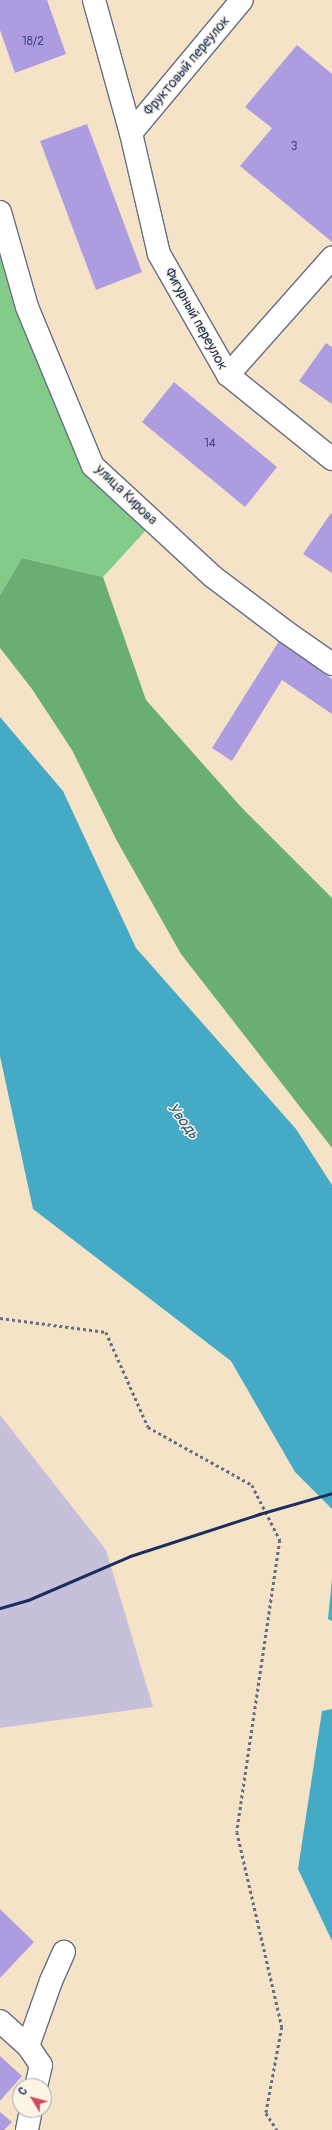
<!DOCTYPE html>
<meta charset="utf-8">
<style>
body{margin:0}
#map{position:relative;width:332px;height:2130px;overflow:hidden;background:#f5e3c8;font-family:Pangolin,sans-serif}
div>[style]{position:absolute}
.industrial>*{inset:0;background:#c6c0da}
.green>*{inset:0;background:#82cb88}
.forest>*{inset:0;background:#69af74}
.water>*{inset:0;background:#45aac5}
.building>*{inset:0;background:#ad9de0}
.path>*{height:2.5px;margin-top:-1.25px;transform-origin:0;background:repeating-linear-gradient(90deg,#676e83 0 3px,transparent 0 6px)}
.roads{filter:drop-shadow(1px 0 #676e83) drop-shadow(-1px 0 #676e83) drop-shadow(0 1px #676e83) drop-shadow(0 -1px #676e83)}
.minor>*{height:22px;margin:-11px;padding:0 11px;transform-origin:11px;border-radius:11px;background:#fff}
.rail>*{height:3px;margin:-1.5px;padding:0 1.5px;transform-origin:1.5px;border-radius:1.5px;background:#1b2f5e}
span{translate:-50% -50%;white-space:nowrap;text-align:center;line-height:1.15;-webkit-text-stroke:3px #fcf5e5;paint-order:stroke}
.number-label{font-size:12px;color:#404a7e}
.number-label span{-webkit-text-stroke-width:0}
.street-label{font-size:14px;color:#1b2f5e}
.water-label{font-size:15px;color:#2a5a82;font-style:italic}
.north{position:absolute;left:12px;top:2078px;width:40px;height:40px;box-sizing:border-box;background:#fcf5e5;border:1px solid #a2a6af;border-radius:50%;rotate:307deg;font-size:11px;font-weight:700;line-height:16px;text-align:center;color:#1b2f5e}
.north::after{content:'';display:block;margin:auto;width:14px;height:18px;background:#d1495b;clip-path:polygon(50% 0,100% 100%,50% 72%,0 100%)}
</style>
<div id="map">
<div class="industrial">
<i style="clip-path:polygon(0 1415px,106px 1550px,153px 1707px,0 1728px)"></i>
</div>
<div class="green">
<i style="clip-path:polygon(0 232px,87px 470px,148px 528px,103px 577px,22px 558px,0 595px)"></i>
</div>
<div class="forest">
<i style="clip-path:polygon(22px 558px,103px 577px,146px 700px,242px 808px,332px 898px,332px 1148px,181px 954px,117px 841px,72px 750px,32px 689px,0 648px,0 595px)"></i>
</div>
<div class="water">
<i style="clip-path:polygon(0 717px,63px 791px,136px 948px,296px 1129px,332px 1185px,332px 1509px,295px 1472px,231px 1361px,33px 1209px,0 1056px)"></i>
<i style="clip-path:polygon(332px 1579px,332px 1621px,328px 1619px)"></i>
<i style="clip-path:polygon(332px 1709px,332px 1941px,298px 1869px,322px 1711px)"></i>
</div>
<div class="building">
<i style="clip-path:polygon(0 0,47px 0,66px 54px,15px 73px,0 30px)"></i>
<i style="clip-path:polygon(297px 45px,332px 74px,332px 242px,240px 166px,272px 128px,245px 107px)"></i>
<i style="clip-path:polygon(87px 124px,142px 272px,96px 290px,40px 141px)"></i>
<i style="clip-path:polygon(326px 343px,332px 347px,332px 404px,299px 381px)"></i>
<i style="clip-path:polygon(174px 382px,277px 467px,245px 507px,142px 422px)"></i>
<i style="clip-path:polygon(331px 513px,332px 514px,332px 573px,303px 554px)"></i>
<i style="clip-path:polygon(279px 641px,332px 679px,332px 714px,282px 680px,232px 761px,212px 748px)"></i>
<i style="clip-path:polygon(0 1909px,34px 1942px,0 1978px)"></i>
<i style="clip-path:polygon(0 2056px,22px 2076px,0 2101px)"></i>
<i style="clip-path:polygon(0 2112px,12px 2122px,4px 2130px,0 2130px)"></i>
</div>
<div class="path">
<i style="left:0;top:1318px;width:107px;rotate:7.5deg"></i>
<i style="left:106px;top:1332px;width:104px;rotate:66.1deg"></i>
<i style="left:148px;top:1427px;width:119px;rotate:29.1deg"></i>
<i style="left:252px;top:1485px;width:62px;rotate:63deg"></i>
<i style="left:280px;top:1540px;width:295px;rotate:98.4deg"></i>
<i style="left:237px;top:1832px;width:200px;rotate:77deg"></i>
<i style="left:282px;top:2027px;width:87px;rotate:100.5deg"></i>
<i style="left:266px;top:2113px;width:20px;rotate:57deg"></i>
</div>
<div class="roads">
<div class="minor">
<i style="left:94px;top:0;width:138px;rotate:74.5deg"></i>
<i style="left:131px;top:133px;width:124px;rotate:77deg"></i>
<i style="left:159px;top:254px;width:139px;rotate:60.3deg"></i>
<i style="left:228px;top:375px;width:134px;rotate:38.9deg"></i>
<i style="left:131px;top:133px;width:173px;rotate:-50.2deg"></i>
<i style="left:0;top:212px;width:99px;rotate:74.1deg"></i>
<i style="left:27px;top:307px;width:172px;rotate:67.5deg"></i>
<i style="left:93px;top:466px;width:162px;rotate:42.7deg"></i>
<i style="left:212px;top:576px;width:93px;rotate:37.1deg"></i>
<i style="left:286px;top:632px;width:56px;rotate:34.8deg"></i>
<i style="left:228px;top:375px;width:157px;rotate:-48.4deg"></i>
<i style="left:0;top:2021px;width:38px;rotate:42deg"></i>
<i style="left:28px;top:2046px;width:23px;rotate:56deg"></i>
<i style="left:41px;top:2065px;width:22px;rotate:103deg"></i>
<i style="left:28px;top:2046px;width:69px;rotate:-70.5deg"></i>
<i style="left:51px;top:1981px;width:32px;rotate:-66deg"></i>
<i style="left:27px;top:2130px;width:20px;rotate:-79deg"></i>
</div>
</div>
<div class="rail">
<i style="left:0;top:1608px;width:29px;rotate:-16deg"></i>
<i style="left:28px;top:1600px;width:111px;rotate:-23.3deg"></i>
<i style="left:130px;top:1556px;width:136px;rotate:-18deg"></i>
<i style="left:259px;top:1514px;width:76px;rotate:-16deg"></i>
</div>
<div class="number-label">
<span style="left:33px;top:42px">18/2</span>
<span style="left:294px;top:147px">3</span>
<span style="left:210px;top:444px">14</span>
</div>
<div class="street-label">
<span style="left:187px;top:66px;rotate:-50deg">Фруктовый переулок</span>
<span style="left:196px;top:319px;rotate:61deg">Фигурный переулок</span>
<span style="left:126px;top:495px;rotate:44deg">улица Кирова</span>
</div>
<div class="water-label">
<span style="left:183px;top:1121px;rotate:53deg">Уводь</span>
</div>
<div class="north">С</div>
</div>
